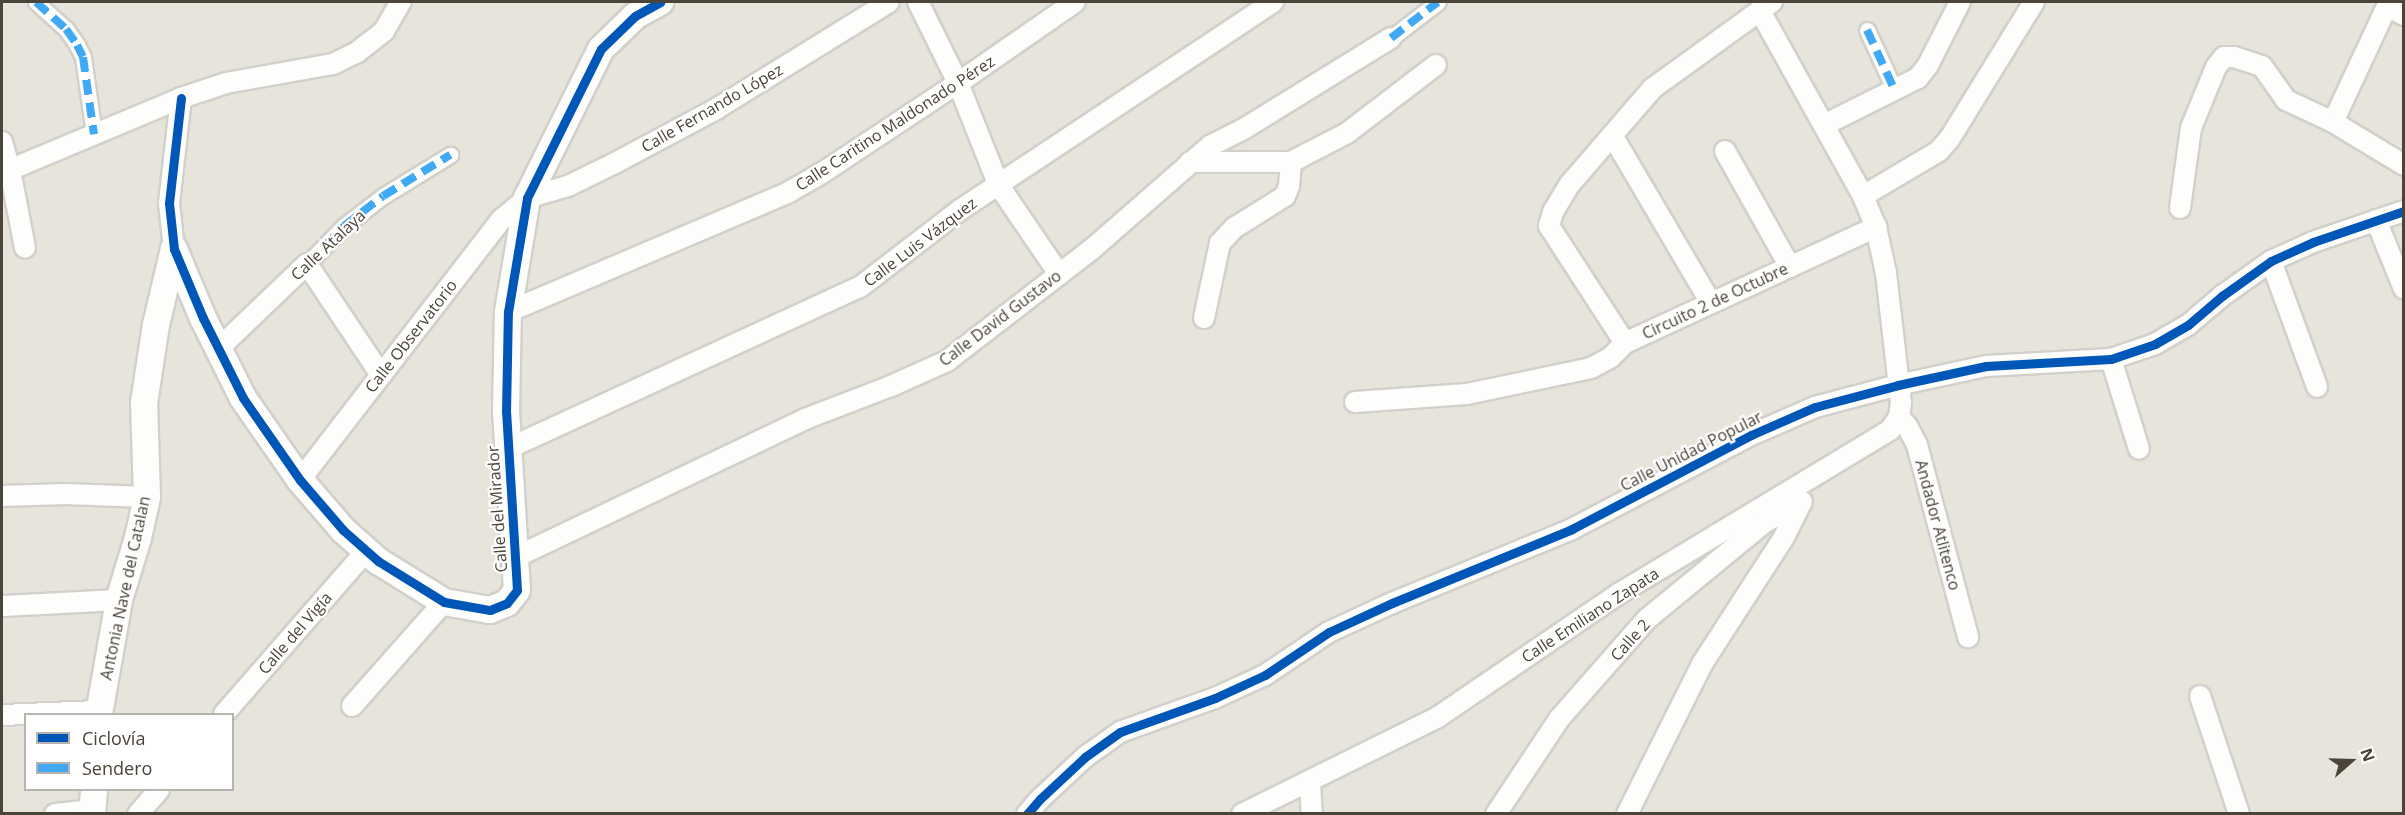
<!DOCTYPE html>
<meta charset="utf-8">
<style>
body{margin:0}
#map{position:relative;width:2405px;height:815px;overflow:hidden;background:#f4f2ee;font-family:"Open Sans",sans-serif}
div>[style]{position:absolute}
.residential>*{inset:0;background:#e7e4dc}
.roads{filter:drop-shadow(2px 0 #d2d0cb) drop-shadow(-2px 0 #d2d0cb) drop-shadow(0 2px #d2d0cb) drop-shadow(0 -2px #d2d0cb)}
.pedestrian>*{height:15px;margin:-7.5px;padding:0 7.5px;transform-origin:7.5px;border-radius:7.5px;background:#fdfdfc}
.minor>*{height:20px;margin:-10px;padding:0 10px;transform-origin:10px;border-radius:10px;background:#fdfdfc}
.tertiary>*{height:26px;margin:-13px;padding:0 13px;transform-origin:13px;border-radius:13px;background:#fdfdfc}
.quiet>*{height:8px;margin-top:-4px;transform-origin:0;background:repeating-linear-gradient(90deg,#3fa9f5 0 15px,transparent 0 23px)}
.cycleway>*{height:9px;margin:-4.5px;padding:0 4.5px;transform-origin:4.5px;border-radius:4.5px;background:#0057b8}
span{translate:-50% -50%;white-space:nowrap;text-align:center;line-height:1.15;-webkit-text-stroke:4.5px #fff;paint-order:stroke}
.street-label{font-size:16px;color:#4b4439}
.frame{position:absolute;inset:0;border:3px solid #4b4439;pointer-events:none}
.legend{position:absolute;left:24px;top:713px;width:210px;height:78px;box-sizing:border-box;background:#fff;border:2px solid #b7b4b0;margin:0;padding:8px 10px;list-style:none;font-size:18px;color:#4b4439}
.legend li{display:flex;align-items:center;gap:12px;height:30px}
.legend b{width:30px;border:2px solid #b7b4b0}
.north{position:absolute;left:2321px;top:731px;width:60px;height:60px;-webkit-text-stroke:4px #fff;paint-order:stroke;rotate:70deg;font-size:16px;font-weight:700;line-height:24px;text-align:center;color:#4b4439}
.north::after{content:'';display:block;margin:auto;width:21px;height:27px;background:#4b4439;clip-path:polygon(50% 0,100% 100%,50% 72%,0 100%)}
</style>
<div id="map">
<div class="residential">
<i style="clip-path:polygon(evenodd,2px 2px,2403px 2px,2403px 813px,2px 814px,2px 2px,26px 714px,232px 714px,232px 790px,26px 790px,26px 714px)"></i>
</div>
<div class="roads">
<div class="pedestrian">
<i style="left:36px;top:2px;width:40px;rotate:42deg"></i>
<i style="left:66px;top:29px;width:19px;rotate:55deg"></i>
<i style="left:77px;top:45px;width:13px;rotate:63deg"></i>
<i style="left:83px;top:57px;width:78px;rotate:81.9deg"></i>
<i style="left:1867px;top:30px;width:67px;rotate:65.3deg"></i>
<i style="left:1391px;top:38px;width:59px;rotate:-37.5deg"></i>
<i style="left:307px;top:264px;width:53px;rotate:-45.8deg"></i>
<i style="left:344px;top:226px;width:49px;rotate:-37.6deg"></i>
<i style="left:383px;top:196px;width:79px;rotate:-31.5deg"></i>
</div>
<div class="minor">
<i style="left:918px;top:2px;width:90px;rotate:63.7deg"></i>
<i style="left:958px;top:83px;width:111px;rotate:68.3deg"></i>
<i style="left:999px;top:186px;width:107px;rotate:55.7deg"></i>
<i style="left:2387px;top:6px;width:19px;rotate:28deg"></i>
<i style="left:2333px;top:122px;width:132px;rotate:-65deg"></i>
<i style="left:1824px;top:125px;width:105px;rotate:-26.6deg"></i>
<i style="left:1918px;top:78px;width:16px;rotate:-52deg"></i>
<i style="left:1928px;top:65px;width:71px;rotate:-63.1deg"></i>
<i style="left:1612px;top:135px;width:195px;rotate:59.5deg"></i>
<i style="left:2px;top:142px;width:29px;rotate:74deg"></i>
<i style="left:10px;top:170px;width:79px;rotate:79.1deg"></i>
<i style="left:1725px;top:151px;width:133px;rotate:60.7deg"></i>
<i style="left:1190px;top:162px;width:101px"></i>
<i style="left:1291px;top:162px;width:63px;rotate:-27.4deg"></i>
<i style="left:1347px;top:133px;width:112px;rotate:-37.4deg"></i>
<i style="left:2px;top:173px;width:194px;rotate:-22.7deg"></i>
<i style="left:181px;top:98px;width:47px;rotate:-18.4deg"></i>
<i style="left:226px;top:83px;width:109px;rotate:-10.1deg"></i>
<i style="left:333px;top:64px;width:25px;rotate:-26deg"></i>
<i style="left:356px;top:53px;width:36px;rotate:-38deg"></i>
<i style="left:384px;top:31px;width:34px;rotate:-60deg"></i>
<i style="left:1863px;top:196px;width:88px;rotate:-30.6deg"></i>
<i style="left:1939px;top:151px;width:17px;rotate:-50deg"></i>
<i style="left:1950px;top:138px;width:160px;rotate:-58.3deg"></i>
<i style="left:2180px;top:208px;width:81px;rotate:-82.2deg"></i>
<i style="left:2191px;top:128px;width:66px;rotate:-67.7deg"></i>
<i style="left:2216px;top:67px;width:13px;rotate:-51deg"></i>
<i style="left:2224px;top:57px;width:10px"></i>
<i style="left:2234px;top:57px;width:29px;rotate:18deg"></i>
<i style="left:2262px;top:66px;width:42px;rotate:54.8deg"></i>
<i style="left:2286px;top:100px;width:52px;rotate:25.1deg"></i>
<i style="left:2333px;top:122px;width:83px;rotate:31.2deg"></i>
<i style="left:2376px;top:220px;width:74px;rotate:67.9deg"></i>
<i style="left:174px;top:249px;width:46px;rotate:-96.2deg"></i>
<i style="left:169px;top:203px;width:106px;rotate:-83.5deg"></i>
<i style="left:2271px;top:261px;width:134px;rotate:69.9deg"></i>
<i style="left:508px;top:312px;width:306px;rotate:-23.1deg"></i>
<i style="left:789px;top:192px;width:38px;rotate:-30deg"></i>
<i style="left:822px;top:173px;width:163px;rotate:-33.5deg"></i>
<i style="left:958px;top:83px;width:142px;rotate:-34.7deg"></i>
<i style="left:1204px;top:318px;width:77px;rotate:-78deg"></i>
<i style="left:1220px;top:243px;width:21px;rotate:-47deg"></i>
<i style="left:1234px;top:228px;width:60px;rotate:-32.1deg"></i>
<i style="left:1285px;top:196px;width:11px;rotate:-68deg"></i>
<i style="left:1289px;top:186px;width:24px;rotate:-85deg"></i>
<i style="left:1625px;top:343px;width:140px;rotate:-123deg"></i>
<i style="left:1549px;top:226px;width:15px;rotate:-74deg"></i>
<i style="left:1553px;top:212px;width:33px;rotate:-59deg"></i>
<i style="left:1570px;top:184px;width:127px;rotate:-49.2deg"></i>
<i style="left:1653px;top:88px;width:147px;rotate:-35.9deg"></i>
<i style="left:218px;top:349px;width:123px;rotate:-43.7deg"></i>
<i style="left:307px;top:264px;width:133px;rotate:56.3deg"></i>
<i style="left:2111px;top:359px;width:94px;rotate:72.7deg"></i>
<i style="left:1355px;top:402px;width:112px;rotate:-4.1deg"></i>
<i style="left:1467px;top:394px;width:127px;rotate:-11.8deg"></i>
<i style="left:1591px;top:368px;width:21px;rotate:-28deg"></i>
<i style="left:1610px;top:358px;width:21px;rotate:-45deg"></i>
<i style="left:1625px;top:343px;width:277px;rotate:-24.8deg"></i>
<i style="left:1899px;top:417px;width:12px;rotate:48deg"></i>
<i style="left:1907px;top:426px;width:21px;rotate:62deg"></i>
<i style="left:1917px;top:445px;width:199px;rotate:75.1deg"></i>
<i style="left:507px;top:449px;width:388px;rotate:-24.7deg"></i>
<i style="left:860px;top:287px;width:126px;rotate:-37.6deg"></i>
<i style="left:960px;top:210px;width:376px;rotate:-33.6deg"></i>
<i style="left:300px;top:480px;width:330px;rotate:-52.3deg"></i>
<i style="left:502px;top:219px;width:33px;rotate:-40deg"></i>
<i style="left:527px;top:198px;width:43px;rotate:-16.3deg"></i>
<i style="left:568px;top:186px;width:52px;rotate:-26.1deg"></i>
<i style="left:615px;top:163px;width:115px;rotate:-28.1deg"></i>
<i style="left:716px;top:109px;width:203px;rotate:-31.7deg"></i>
<i style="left:2px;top:496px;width:64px;rotate:-1.8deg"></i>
<i style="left:66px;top:494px;width:81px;rotate:2.1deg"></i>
<i style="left:516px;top:557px;width:320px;rotate:-25.5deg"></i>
<i style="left:805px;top:419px;width:92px;rotate:-21deg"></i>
<i style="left:891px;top:386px;width:61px;rotate:-24.1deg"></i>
<i style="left:947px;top:361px;width:183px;rotate:-37.7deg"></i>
<i style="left:1092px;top:249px;width:157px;rotate:-41.1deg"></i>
<i style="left:1210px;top:146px;width:36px;rotate:-27deg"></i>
<i style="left:1242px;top:130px;width:175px;rotate:-31.7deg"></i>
<i style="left:2px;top:606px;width:117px;rotate:-2.9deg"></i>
<i style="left:2200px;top:696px;width:124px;rotate:71.7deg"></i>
<i style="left:352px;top:706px;width:139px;rotate:-48.5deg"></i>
<i style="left:224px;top:714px;width:216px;rotate:-48.9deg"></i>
<i style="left:2px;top:715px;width:97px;rotate:-2.4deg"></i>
<i style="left:1310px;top:781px;width:33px;rotate:87deg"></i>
<i style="left:55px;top:814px;width:37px;rotate:-6deg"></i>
<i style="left:138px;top:814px;width:32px;rotate:-49deg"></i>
<i style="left:1027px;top:814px;width:20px;rotate:-49deg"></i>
<i style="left:1040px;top:799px;width:62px;rotate:-43deg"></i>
<i style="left:1085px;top:757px;width:43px;rotate:-35.5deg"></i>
<i style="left:1120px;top:732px;width:101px;rotate:-19.7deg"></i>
<i style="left:1215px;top:698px;width:55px;rotate:-24.7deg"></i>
<i style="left:1265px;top:675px;width:77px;rotate:-33.9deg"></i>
<i style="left:1329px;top:632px;width:69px;rotate:-24.7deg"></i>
<i style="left:1392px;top:603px;width:195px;rotate:-22.3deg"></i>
<i style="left:1572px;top:529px;width:202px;rotate:-27.7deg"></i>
<i style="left:1751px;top:435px;width:70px;rotate:-23.6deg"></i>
<i style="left:1815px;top:407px;width:86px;rotate:-14.8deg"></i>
<i style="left:1898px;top:385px;width:90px;rotate:-12.2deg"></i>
<i style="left:1986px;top:366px;width:125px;rotate:-3.2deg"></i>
<i style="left:2111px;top:359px;width:46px;rotate:-18.8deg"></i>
<i style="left:2155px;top:344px;width:38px;rotate:-30deg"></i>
<i style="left:2188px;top:325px;width:45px;rotate:-40.5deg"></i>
<i style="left:2222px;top:296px;width:60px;rotate:-35.5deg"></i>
<i style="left:2271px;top:261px;width:46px;rotate:-24.3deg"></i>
<i style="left:2313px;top:242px;width:96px;rotate:-18.8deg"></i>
<i style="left:1242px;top:814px;width:219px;rotate:-26.3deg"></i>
<i style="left:1438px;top:717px;width:220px;rotate:-34.3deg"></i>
<i style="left:1620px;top:593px;width:315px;rotate:-31.1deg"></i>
<i style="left:1890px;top:430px;width:16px;rotate:-55deg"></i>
<i style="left:1899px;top:417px;width:14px;rotate:-82deg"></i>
<i style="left:1901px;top:403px;width:131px;rotate:-96.6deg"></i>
<i style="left:1886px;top:273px;width:47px;rotate:-102.3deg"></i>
<i style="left:1876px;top:227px;width:34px;rotate:-113deg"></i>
<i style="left:1863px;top:196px;width:212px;rotate:-119.1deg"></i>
<i style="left:1496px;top:814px;width:114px;rotate:-56.4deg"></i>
<i style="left:1559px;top:719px;width:133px;rotate:-48.7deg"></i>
<i style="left:1647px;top:619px;width:153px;rotate:-39.4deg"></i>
<i style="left:1765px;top:522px;width:41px;rotate:-27.8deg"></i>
<i style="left:1627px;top:814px;width:168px;rotate:-63.4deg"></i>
<i style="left:1702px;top:664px;width:149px;rotate:-57.1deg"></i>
<i style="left:1783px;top:539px;width:42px;rotate:-63.4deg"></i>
</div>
<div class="tertiary">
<i style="left:174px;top:249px;width:75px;rotate:67.2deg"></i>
<i style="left:203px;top:318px;width:89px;rotate:63.4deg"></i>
<i style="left:243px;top:398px;width:100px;rotate:55.2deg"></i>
<i style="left:300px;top:480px;width:66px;rotate:49.3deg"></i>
<i style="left:343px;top:530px;width:47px;rotate:41.5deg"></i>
<i style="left:378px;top:561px;width:78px;rotate:31.8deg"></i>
<i style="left:444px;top:602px;width:47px;rotate:9.9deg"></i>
<i style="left:490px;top:610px;width:18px;rotate:-22deg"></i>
<i style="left:507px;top:603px;width:16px;rotate:-52deg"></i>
<i style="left:517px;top:590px;width:178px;rotate:-93.5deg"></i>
<i style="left:506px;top:412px;width:100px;rotate:-88.9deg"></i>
<i style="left:508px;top:312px;width:116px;rotate:-80.5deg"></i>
<i style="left:527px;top:198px;width:166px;rotate:-63.6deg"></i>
<i style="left:601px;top:49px;width:47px;rotate:-44.1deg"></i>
<i style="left:635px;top:16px;width:29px;rotate:-29deg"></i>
<i style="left:99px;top:714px;width:116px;rotate:-80deg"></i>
<i style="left:119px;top:600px;width:65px;rotate:-73deg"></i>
<i style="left:138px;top:538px;width:42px;rotate:-77.6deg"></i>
<i style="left:147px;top:497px;width:94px;rotate:-91.8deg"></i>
<i style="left:144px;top:403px;width:79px;rotate:-81.3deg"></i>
<i style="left:156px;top:325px;width:78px;rotate:-76.7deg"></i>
<i style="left:92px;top:814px;width:24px;rotate:-85deg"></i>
</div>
</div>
<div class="quiet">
<i style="left:36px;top:2px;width:40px;rotate:42deg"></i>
<i style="left:66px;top:29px;width:19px;rotate:55deg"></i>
<i style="left:77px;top:45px;width:13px;rotate:63deg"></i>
<i style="left:83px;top:57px;width:78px;rotate:81.9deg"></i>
<i style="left:1867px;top:30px;width:67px;rotate:65.3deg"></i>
<i style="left:1391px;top:38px;width:59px;rotate:-37.5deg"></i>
<i style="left:307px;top:264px;width:53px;rotate:-45.8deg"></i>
<i style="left:344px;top:226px;width:49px;rotate:-37.6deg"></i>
<i style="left:383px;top:196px;width:79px;rotate:-31.5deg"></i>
</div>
<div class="cycleway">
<i style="left:181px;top:98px;width:106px;rotate:96.5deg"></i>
<i style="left:169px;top:203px;width:46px;rotate:83.8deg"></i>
<i style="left:174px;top:249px;width:75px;rotate:67.2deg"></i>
<i style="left:203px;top:318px;width:89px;rotate:63.4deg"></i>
<i style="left:243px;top:398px;width:100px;rotate:55.2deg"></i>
<i style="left:300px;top:480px;width:66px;rotate:49.3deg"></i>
<i style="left:343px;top:530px;width:47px;rotate:41.5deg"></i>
<i style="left:378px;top:561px;width:78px;rotate:31.8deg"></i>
<i style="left:444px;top:602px;width:47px;rotate:9.9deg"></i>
<i style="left:490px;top:610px;width:18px;rotate:-22deg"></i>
<i style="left:507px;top:603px;width:16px;rotate:-52deg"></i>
<i style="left:517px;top:590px;width:178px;rotate:-93.5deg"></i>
<i style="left:506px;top:412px;width:100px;rotate:-88.9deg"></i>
<i style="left:508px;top:312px;width:116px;rotate:-80.5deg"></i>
<i style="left:527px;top:198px;width:166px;rotate:-63.6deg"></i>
<i style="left:601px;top:49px;width:47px;rotate:-44.1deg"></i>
<i style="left:635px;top:16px;width:29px;rotate:-29deg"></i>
<i style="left:1027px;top:814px;width:20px;rotate:-49deg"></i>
<i style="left:1040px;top:799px;width:62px;rotate:-43deg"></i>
<i style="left:1085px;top:757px;width:43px;rotate:-35.5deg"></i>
<i style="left:1120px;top:732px;width:101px;rotate:-19.7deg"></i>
<i style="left:1215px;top:698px;width:55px;rotate:-24.7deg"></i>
<i style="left:1265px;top:675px;width:77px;rotate:-33.9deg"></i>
<i style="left:1329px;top:632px;width:69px;rotate:-24.7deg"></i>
<i style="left:1392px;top:603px;width:195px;rotate:-22.3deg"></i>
<i style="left:1572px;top:529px;width:202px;rotate:-27.7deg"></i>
<i style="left:1751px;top:435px;width:70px;rotate:-23.6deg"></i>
<i style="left:1815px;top:407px;width:86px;rotate:-14.8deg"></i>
<i style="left:1898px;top:385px;width:90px;rotate:-12.2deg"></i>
<i style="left:1986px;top:366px;width:125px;rotate:-3.2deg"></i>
<i style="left:2111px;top:359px;width:46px;rotate:-18.8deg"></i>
<i style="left:2155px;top:344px;width:38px;rotate:-30deg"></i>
<i style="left:2188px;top:325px;width:45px;rotate:-40.5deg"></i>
<i style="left:2222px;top:296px;width:60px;rotate:-35.5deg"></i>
<i style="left:2271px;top:261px;width:46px;rotate:-24.3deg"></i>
<i style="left:2313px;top:242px;width:96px;rotate:-18.8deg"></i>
</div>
<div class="street-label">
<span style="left:712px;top:108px;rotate:-30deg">Calle Fernando López</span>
<span style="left:895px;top:123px;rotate:-33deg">Calle Caritino Maldonado Pérez</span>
<span style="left:920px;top:242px;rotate:-37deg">Calle Luis Vázquez</span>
<span style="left:328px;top:245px;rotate:-43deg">Calle Atalaya</span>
<span style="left:1715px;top:301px;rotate:-25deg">Circuito 2 de Octubre</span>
<span style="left:1000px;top:318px;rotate:-37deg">Calle David Gustavo</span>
<span style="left:411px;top:336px;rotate:-52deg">Calle Observatorio</span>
<span style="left:1691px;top:451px;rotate:-27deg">Calle Unidad Popular</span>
<span style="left:497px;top:509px;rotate:-94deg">Calle del Mirador</span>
<span style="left:1938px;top:525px;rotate:75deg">Andador Atlitenco</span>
<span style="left:125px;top:588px;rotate:-78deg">Antonia Nave del Catalan</span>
<span style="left:1590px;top:615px;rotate:-33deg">Calle Emiliano Zapata</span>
<span style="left:295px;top:633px;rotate:-49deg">Calle del Vigía</span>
<span style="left:1630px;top:640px;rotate:-48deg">Calle 2</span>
</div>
<div class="frame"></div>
<ul class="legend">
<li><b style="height:8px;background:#0057b8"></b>Ciclovía</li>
<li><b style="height:8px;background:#3fa9f5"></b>Sendero</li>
</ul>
<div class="north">N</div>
</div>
